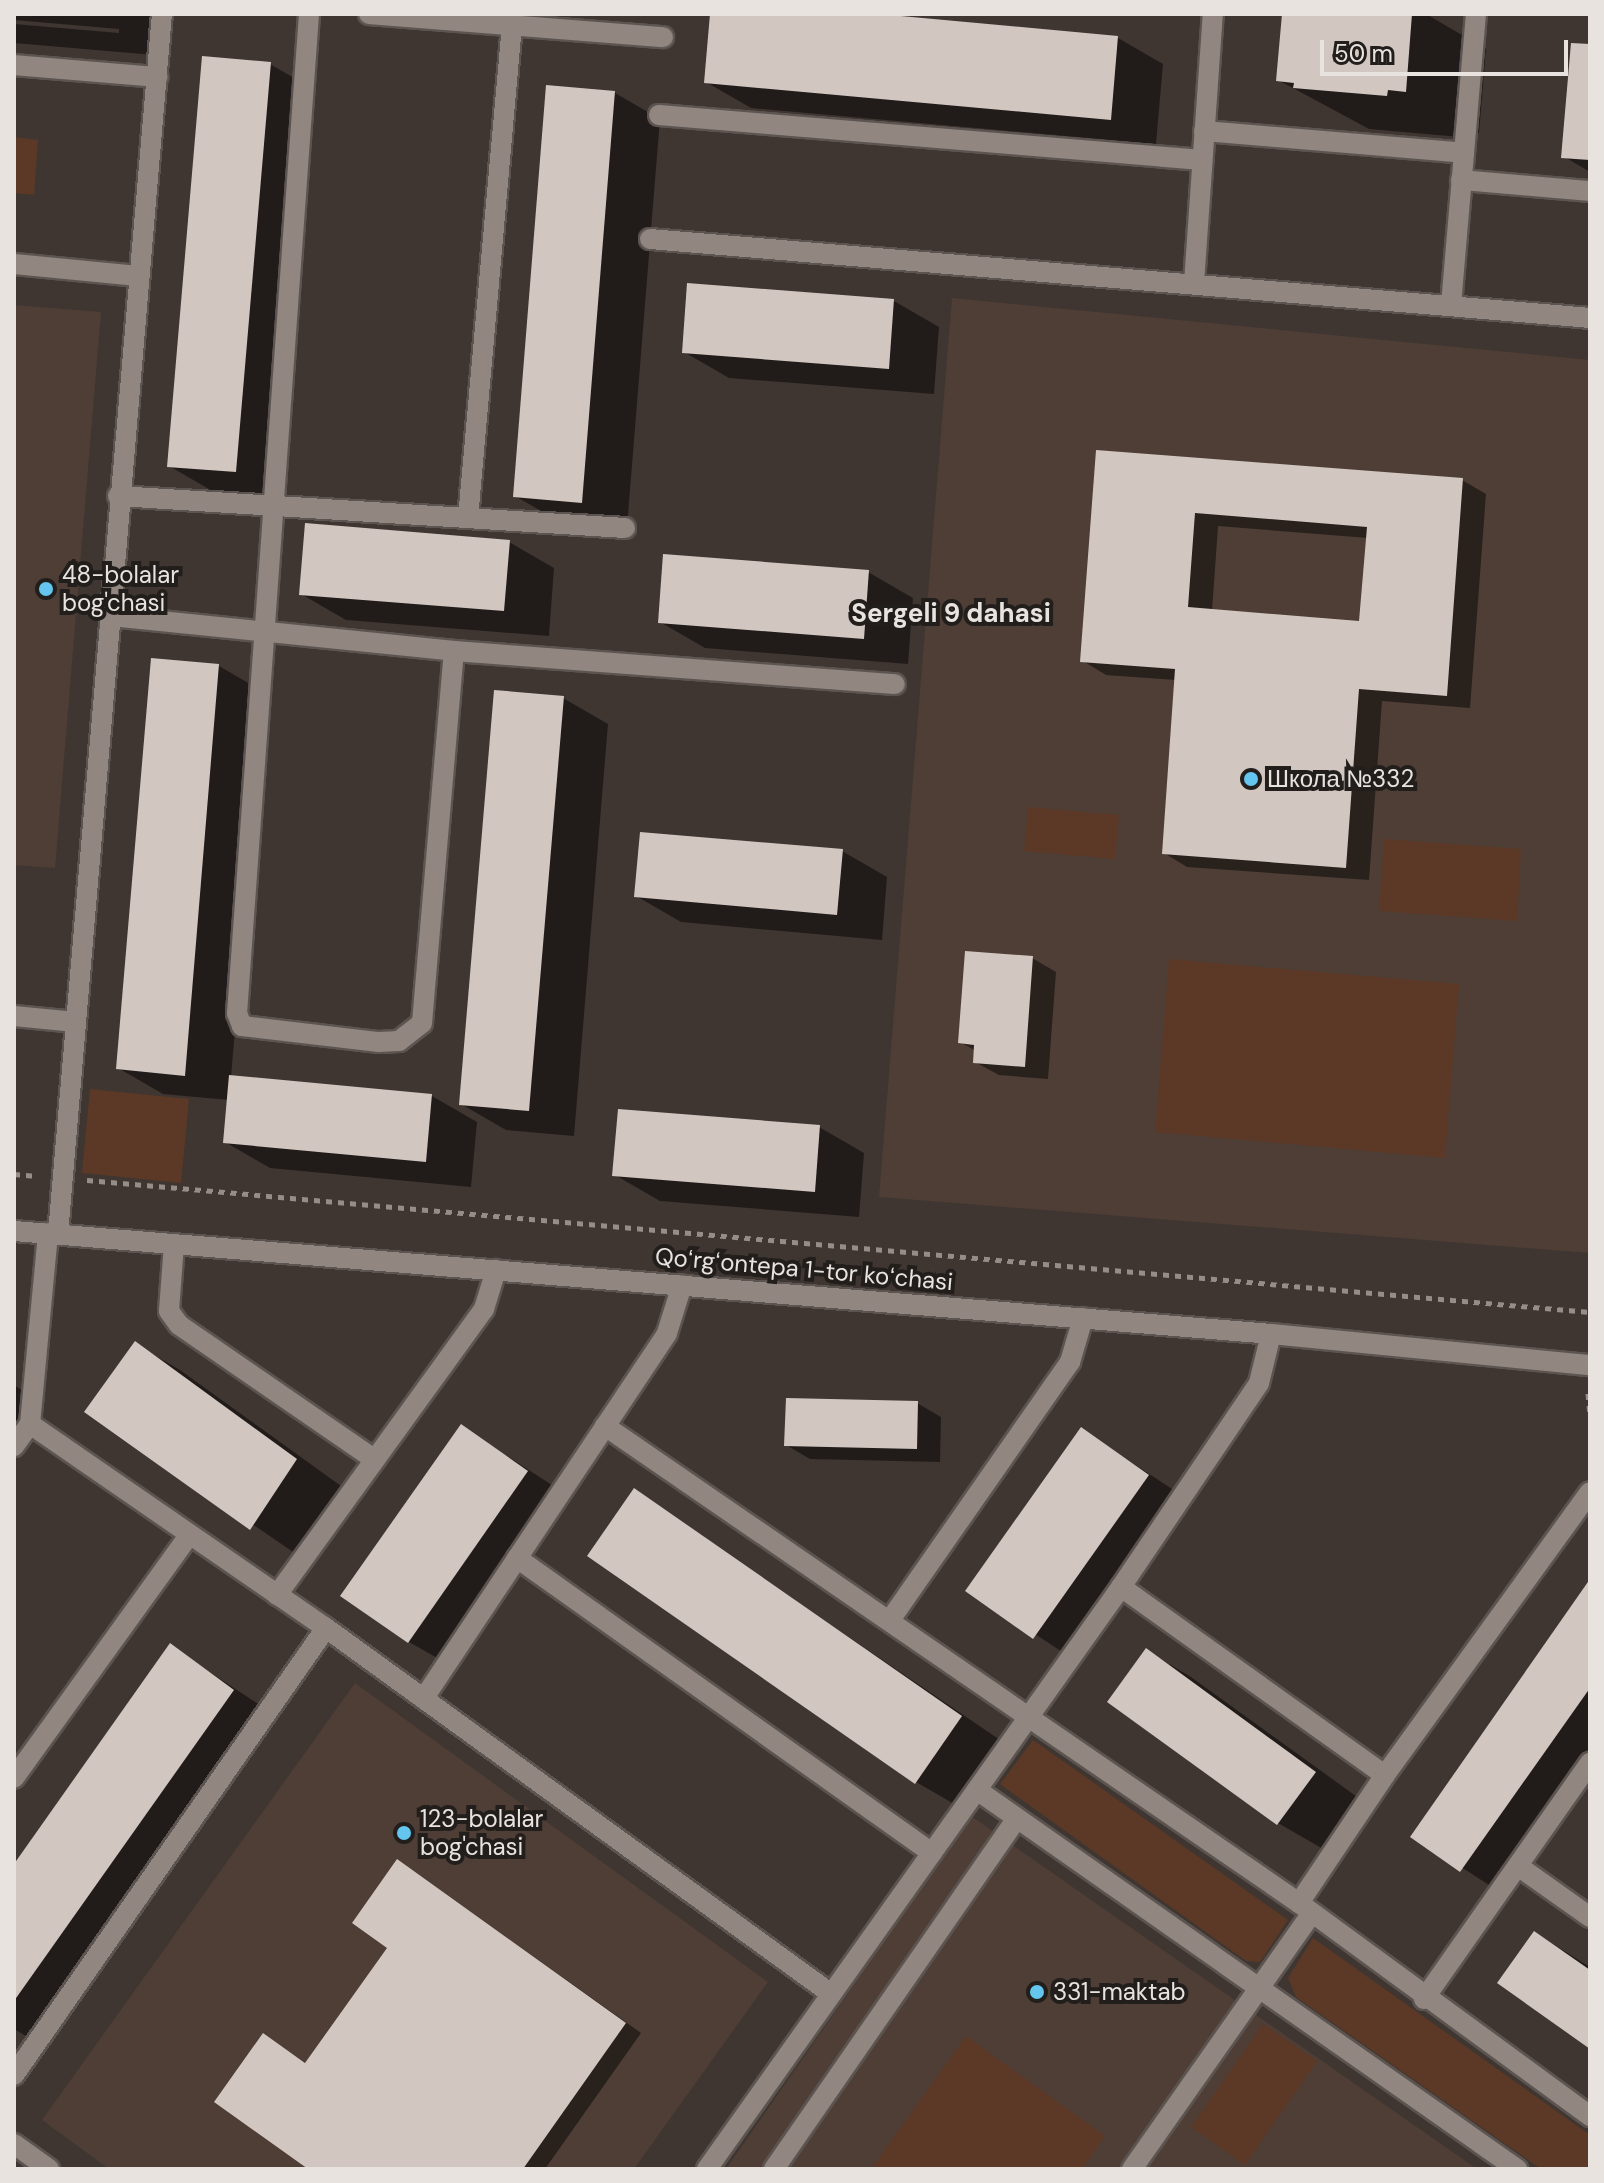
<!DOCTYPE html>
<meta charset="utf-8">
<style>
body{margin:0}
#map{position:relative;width:1604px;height:2183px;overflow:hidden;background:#3f3631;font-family:"DM Sans",sans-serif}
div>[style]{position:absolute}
.built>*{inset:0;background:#4e3e36}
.green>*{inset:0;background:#5c3926}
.shadow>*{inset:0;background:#0007}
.building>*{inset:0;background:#d2c6c1}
.path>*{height:5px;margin-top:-2.5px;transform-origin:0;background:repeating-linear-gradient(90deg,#958d89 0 6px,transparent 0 12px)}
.roads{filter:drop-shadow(2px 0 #5c5450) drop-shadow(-2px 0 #5c5450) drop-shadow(0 2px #5c5450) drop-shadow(0 -2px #5c5450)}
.minor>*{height:20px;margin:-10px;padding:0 10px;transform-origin:10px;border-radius:10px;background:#918680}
.dots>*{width:22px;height:22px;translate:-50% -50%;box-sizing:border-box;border:4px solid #221e1c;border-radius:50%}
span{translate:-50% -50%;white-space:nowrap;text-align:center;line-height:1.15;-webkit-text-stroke:8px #221e1c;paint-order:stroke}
.poi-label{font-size:24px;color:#e9e3df}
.left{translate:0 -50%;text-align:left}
.street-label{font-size:24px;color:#e9e3df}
.neighbourhood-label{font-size:26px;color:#e9e3df;font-weight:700}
.frame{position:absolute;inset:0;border:16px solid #e9e3df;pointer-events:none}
.scale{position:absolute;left:1320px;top:40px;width:248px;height:36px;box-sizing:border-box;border:4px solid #e9e3df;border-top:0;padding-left:10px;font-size:24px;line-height:28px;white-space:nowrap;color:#e9e3df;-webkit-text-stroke:6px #221e1c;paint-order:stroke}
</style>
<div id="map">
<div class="built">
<i style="clip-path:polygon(952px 298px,1590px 360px,1590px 1253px,879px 1197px)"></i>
<i style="clip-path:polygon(14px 305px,101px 312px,55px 868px,14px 865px)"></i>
<i style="clip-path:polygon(355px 1683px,768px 1982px,634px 2169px,109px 2169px,42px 2120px)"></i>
<i style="clip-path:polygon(971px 1816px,1477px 2169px,726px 2169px)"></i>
</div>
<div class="green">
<i style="clip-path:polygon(14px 137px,38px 140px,34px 195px,14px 193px)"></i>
<i style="clip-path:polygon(1028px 807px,1119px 815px,1115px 859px,1024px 851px)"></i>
<i style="clip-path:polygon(1384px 839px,1521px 849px,1517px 921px,1379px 911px)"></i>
<i style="clip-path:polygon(1169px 959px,1459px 984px,1445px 1158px,1155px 1132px)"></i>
<i style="clip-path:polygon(90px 1089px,189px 1099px,181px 1183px,82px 1173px)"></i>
<i style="clip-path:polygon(1033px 1740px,1288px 1920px,1260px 1962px,1246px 1961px,1000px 1784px)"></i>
<i style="clip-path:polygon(1313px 1938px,1590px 2135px,1590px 2169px,1541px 2169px,1296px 1997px,1288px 1978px)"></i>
<i style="clip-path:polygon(1263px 2024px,1317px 2061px,1245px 2165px,1191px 2127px)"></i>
<i style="clip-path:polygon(966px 2036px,1105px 2136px,1082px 2169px,871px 2169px)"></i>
</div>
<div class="shadow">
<i style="clip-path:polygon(14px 14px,157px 14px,154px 55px,14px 43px,14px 24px,119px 33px,119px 29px,14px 20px)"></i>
<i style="clip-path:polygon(712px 14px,857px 14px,1118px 38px,1163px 64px,1156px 144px,751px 108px,706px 82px)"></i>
<i style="clip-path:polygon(1284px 14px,1426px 14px,1486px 49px,1479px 133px,1461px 131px,1460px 137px,1369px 129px,1278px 80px)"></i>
<i style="clip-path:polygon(270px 64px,315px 90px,281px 497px,214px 492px,169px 466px)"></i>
<i style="clip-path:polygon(1590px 79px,1590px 172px,1563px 156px)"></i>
<i style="clip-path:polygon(615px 93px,660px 119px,627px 527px,560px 522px,515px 496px)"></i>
<i style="clip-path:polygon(894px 301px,939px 327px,934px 394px,729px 378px,684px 352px)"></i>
<i style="clip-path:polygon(evenodd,1098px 452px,1462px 480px,1486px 494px,1470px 708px,1382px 701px,1369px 880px,1187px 867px,1164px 853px,1176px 680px,1106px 675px,1083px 661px,1098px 452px,1218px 526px,1368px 538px,1361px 623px,1212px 611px,1218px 526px)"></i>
<i style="clip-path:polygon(509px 542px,554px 568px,549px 636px,346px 620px,301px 594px)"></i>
<i style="clip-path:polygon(868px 572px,913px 598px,908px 664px,705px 648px,660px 622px)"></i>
<i style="clip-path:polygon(219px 666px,264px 692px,231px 1077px,432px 1096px,477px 1122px,471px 1187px,270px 1168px,225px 1142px,229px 1100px,163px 1094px,118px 1068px)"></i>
<i style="clip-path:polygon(563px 698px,608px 724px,574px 1136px,506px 1130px,461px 1104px)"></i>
<i style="clip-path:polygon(842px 851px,887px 877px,882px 940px,681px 922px,636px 896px)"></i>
<i style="clip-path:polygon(1032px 958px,1056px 972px,1048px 1079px,999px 1075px,975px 1062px,976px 1051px,960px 1042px)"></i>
<i style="clip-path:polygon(819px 1127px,864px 1153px,859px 1217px,660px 1201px,615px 1175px)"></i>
<i style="clip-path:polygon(135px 1344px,180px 1370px,341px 1486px,296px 1554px,87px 1411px)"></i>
<i style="clip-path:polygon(14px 1385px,38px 1401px,14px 1436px)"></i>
<i style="clip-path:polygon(917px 1403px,941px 1417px,940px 1462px,810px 1459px,786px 1445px)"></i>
<i style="clip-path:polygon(461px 1426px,572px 1498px,453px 1667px,409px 1642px)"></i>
<i style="clip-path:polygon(1082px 1430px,1192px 1502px,1079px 1663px,968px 1590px)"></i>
<i style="clip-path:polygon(634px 1491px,1006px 1744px,961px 1808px,916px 1782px)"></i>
<i style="clip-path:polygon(1590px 1581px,1590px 1776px,1506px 1896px,1413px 1836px)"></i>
<i style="clip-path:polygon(170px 1646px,278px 1717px,45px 2047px,14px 2029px,14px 1867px)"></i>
<i style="clip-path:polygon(1147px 1651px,1191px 1677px,1360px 1799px,1323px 1849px,1278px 1823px)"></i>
<i style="clip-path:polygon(413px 1871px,641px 2033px,545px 2169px,311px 2169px,264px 2035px,307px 2064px,389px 1948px)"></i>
<i style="clip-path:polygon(1535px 1933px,1590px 1967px,1590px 2046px)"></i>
</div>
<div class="building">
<i style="clip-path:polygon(710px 14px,879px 14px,1118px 36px,1111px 120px,704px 83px)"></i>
<i style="clip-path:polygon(1282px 14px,1412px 14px,1406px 92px,1388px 90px,1387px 96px,1293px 88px,1294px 83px,1276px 81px)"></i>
<i style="clip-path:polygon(1571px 43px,1590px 44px,1590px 160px,1561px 158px)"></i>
<i style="clip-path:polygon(202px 56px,271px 62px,236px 472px,167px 467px)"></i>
<i style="clip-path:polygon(546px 85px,615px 91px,582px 503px,513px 497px)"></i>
<i style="clip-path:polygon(687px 283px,894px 299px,889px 369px,682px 353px)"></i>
<i style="clip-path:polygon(evenodd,1096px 450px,1463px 478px,1447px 696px,1359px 689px,1346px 868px,1162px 854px,1175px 669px,1080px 662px,1096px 450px,1195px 513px,1367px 527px,1359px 621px,1188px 607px,1195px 513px)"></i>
<i style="clip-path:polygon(305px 523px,510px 540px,504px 611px,299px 595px)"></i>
<i style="clip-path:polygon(663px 554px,869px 570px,864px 639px,658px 623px)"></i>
<i style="clip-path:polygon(151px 658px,219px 664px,185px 1076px,116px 1069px)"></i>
<i style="clip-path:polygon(494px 690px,564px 696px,529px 1111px,459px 1105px)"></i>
<i style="clip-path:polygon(640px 832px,843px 849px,837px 915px,634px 897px)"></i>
<i style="clip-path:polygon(965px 951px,1033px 956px,1025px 1067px,973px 1063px,974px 1045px,958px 1043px)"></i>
<i style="clip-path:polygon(229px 1075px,432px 1094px,426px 1162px,223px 1143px)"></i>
<i style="clip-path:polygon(618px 1109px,820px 1125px,815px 1192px,612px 1176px)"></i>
<i style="clip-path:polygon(135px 1341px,297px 1459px,250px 1530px,84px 1412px)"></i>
<i style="clip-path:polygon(786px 1398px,918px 1401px,917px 1449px,784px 1446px)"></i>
<i style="clip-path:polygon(461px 1424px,528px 1471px,408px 1643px,340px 1596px)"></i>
<i style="clip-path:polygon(1081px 1427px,1149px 1475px,1033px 1639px,965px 1591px)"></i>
<i style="clip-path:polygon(634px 1488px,962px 1716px,915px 1784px,587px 1556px)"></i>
<i style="clip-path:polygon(1590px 1579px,1590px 1688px,1460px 1872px,1410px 1837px)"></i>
<i style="clip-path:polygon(170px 1643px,234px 1690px,14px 2001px,14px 1864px)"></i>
<i style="clip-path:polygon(1146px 1648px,1316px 1772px,1277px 1825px,1107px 1702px)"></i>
<i style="clip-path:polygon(397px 1859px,626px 2023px,523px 2169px,308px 2169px,214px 2102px,263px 2033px,305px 2063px,387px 1948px,352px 1923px)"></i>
<i style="clip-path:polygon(1534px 1931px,1590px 1970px,1590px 2049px,1497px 1983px)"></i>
</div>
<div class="path">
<i style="left:14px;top:1174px;width:23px;rotate:5deg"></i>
<i style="left:87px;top:1180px;width:1509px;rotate:5.02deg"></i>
<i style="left:1588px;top:1393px;width:23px;rotate:85deg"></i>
</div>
<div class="roads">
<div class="minor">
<i style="left:309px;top:14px;width:1002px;rotate:94.12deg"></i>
<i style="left:237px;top:1013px;width:14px;rotate:69deg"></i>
<i style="left:242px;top:1026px;width:138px;rotate:6.7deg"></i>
<i style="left:379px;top:1042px;width:20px;rotate:-3deg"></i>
<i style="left:399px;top:1041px;width:29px;rotate:-38deg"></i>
<i style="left:422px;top:1023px;width:373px;rotate:-85.1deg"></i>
<i style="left:369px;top:14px;width:295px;rotate:4.5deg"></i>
<i style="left:14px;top:65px;width:144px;rotate:4.8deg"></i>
<i style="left:659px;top:115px;width:545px;rotate:4.74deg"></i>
<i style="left:1204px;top:131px;width:261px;rotate:4.8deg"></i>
<i style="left:1461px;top:180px;width:129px;rotate:4.9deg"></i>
<i style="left:650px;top:239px;width:943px;rotate:4.8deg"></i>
<i style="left:14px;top:264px;width:125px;rotate:5.5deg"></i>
<i style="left:1194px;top:283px;width:270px;rotate:-86deg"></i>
<i style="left:1451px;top:305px;width:292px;rotate:-85.1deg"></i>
<i style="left:118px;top:496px;width:508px;rotate:3.61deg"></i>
<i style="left:468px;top:518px;width:495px;rotate:-84.9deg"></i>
<i style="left:111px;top:616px;width:345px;rotate:5.8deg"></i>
<i style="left:454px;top:651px;width:442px;rotate:4.3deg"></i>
<i style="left:14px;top:1016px;width:62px;rotate:5.5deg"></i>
<i style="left:14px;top:1231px;width:1261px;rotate:4.68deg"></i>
<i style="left:1271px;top:1334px;width:321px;rotate:5.6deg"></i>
<i style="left:58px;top:1234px;width:1224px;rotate:-85.13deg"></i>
<i style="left:174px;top:1244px;width:67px;rotate:94.3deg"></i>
<i style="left:169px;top:1311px;width:17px;rotate:54deg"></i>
<i style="left:179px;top:1325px;width:237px;rotate:34.5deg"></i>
<i style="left:30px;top:1424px;width:359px;rotate:34.6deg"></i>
<i style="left:326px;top:1628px;width:622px;rotate:35.91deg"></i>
<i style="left:605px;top:1426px;width:842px;rotate:34.5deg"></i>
<i style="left:1299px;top:1903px;width:361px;rotate:36.2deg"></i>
<i style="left:14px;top:1446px;width:27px;rotate:-54deg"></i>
<i style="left:30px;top:1424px;width:192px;rotate:-84.6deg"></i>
<i style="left:517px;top:1558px;width:509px;rotate:35.41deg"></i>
<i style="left:1121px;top:1587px;width:324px;rotate:35.5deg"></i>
<i style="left:277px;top:1595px;width:353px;rotate:-54.1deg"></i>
<i style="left:484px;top:1309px;width:41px;rotate:-72.9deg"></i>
<i style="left:890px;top:1620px;width:315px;rotate:-55.1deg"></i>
<i style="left:1070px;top:1362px;width:46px;rotate:-73.5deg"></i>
<i style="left:424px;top:1698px;width:438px;rotate:-56.3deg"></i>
<i style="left:667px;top:1333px;width:50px;rotate:-72.6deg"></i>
<i style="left:14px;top:1778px;width:299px;rotate:-54.2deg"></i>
<i style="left:977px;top:1790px;width:660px;rotate:35.06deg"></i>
<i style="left:1518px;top:1866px;width:88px;rotate:35.3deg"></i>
<i style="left:1299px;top:1903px;width:154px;rotate:-56.1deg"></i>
<i style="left:1385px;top:1775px;width:349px;rotate:-54.1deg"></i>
<i style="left:1424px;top:1999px;width:289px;rotate:-54.9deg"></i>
<i style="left:14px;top:2075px;width:545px;rotate:-55.09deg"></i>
<i style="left:14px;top:2144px;width:43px;rotate:35.5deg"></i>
<i style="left:707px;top:2169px;width:714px;rotate:-54.57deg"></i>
<i style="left:1121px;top:1587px;width:246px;rotate:-55.9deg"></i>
<i style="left:1259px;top:1383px;width:50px;rotate:-76.2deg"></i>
<i style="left:774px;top:2169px;width:426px;rotate:-55.3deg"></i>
<i style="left:1132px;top:2169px;width:313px;rotate:-54.9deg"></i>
</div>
</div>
<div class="dots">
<i style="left:46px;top:589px;background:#64c5ee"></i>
<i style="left:1251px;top:779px;background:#64c5ee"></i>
<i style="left:404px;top:1833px;background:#64c5ee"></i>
<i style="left:1037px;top:1992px;background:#64c5ee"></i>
</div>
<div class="poi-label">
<span class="left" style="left:62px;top:589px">48-bolalar<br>bog'chasi</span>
<span class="left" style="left:1267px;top:779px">Школа №332</span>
<span class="left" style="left:420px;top:1833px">123-bolalar<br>bog'chasi</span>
<span class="left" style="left:1053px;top:1992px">331-maktab</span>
</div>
<div class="street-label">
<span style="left:804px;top:1269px;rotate:5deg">Qoʻrgʻontepa 1-tor koʻchasi</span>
</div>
<div class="neighbourhood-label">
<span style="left:951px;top:614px">Sergeli 9 dahasi</span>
</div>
<div class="frame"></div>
<div class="scale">50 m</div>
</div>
